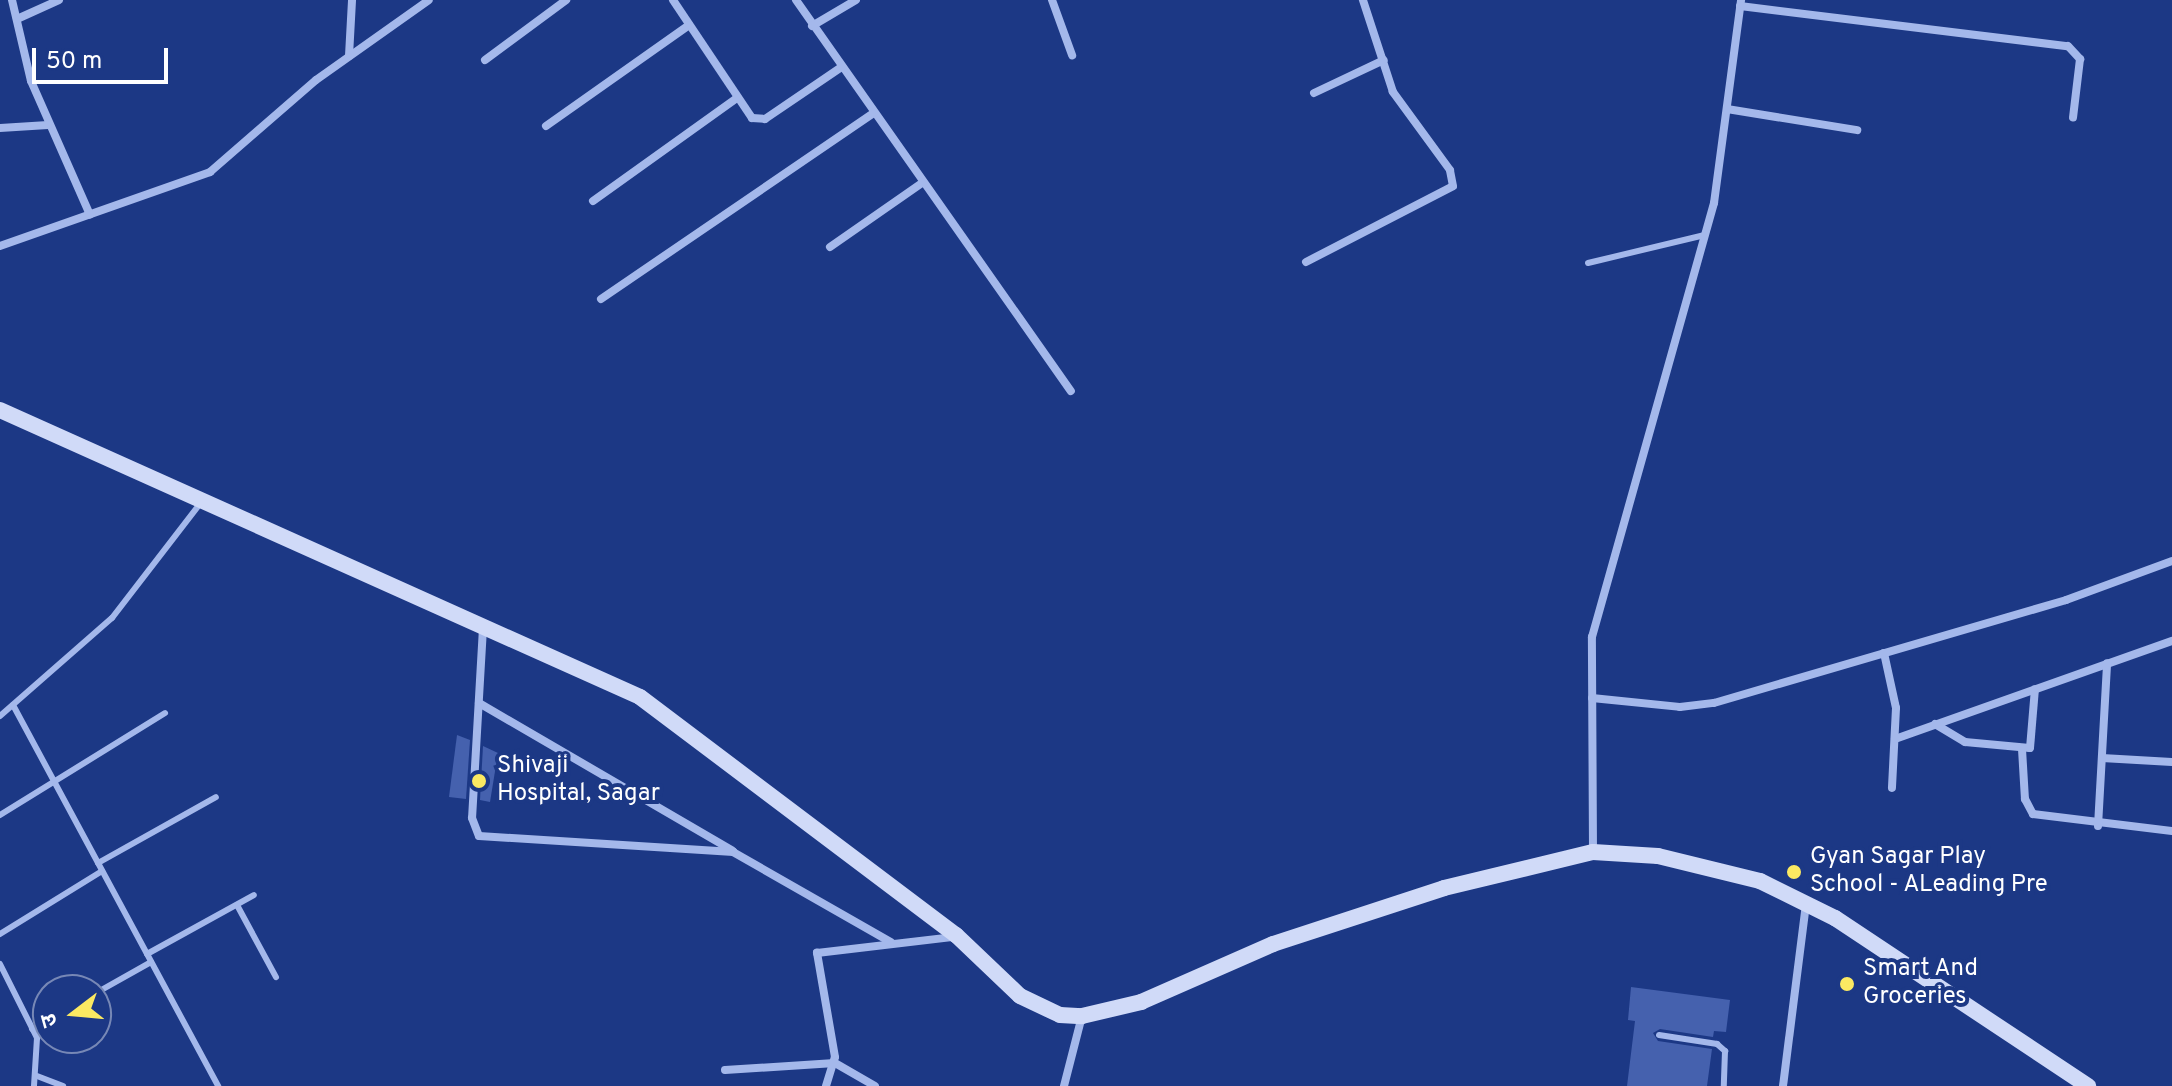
<!DOCTYPE html>
<meta charset="utf-8">
<style>
body{margin:0}
#map{position:relative;width:2172px;height:1086px;overflow:hidden;background:#1c3885;font-family:Overpass,"Noto Sans Devanagari",sans-serif}
div>[style]{position:absolute}
.building>*{inset:0;background:#4561ae}
.lane>*{height:6px;margin:-3px;padding:0 3px;transform-origin:3px;border-radius:3px;background:#a4b8eb}
.street>*{height:8px;margin:-4px;padding:0 4px;transform-origin:4px;border-radius:4px;background:#a4b8eb}
.secondary>*{height:16px;margin:-8px;padding:0 8px;transform-origin:8px;border-radius:8px;background:#d0daf8}
.dots>*{width:22px;height:22px;translate:-50% -50%;box-sizing:border-box;border:4px solid #1c3885;border-radius:50%}
span{translate:-50% -50%;white-space:nowrap;text-align:center;line-height:1.15;-webkit-text-stroke:8px #1c3885;paint-order:stroke}
.poi-label{font-size:24px;color:#fff}
.left{translate:0 -50%;text-align:left}
.north{position:absolute;left:32px;top:974px;width:80px;height:80px;box-sizing:border-box;background:#1c3885;border:2px solid #7788b6;border-radius:50%;rotate:254deg;font-size:22px;font-weight:700;line-height:32px;text-align:center;color:#fff}
.north::after{content:'';display:block;margin:auto;width:28px;height:36px;background:#fbe962;clip-path:polygon(50% 0,100% 100%,50% 72%,0 100%)}
.scale{position:absolute;left:32px;top:48px;width:136px;height:36px;box-sizing:border-box;border:4px solid #fff;border-top:0;padding-left:10px;font-size:24px;line-height:28px;white-space:nowrap;color:#fff;-webkit-text-stroke:6px #1c3885;paint-order:stroke}
</style>
<div id="map">
<div class="building">
<i style="clip-path:polygon(457px 735px,470px 740px,466px 799px,449px 797px)"></i>
<i style="clip-path:polygon(483px 746px,498px 753px,490px 802px,480px 800px)"></i>
<i style="clip-path:polygon(1631px 987px,1730px 1000px,1726px 1032px,1714px 1031px,1713px 1037px,1660px 1029px,1653px 1033px,1658px 1041px,1712px 1049px,1707px 1086px,1627px 1086px,1635px 1021px,1628px 1020px)"></i>
</div>
<div class="lane">
<i style="left:1588px;top:263px;width:120px;rotate:-13.5deg"></i>
<i style="left:13px;top:705px;width:433px;rotate:61.7deg"></i>
<i style="left:0;top:716px;width:149px;rotate:-41.2deg"></i>
<i style="left:112px;top:618px;width:148px;rotate:-52.4deg"></i>
<i style="left:0;top:815px;width:194px;rotate:-31.7deg"></i>
<i style="left:98px;top:863px;width:135px;rotate:-29.2deg"></i>
<i style="left:237px;top:905px;width:82px;rotate:61.6deg"></i>
<i style="left:0;top:934px;width:120px;rotate:-31.7deg"></i>
<i style="left:147px;top:954px;width:122px;rotate:-28.9deg"></i>
<i style="left:0;top:964px;width:83px;rotate:63.4deg"></i>
<i style="left:37px;top:1038px;width:48px;rotate:93.6deg"></i>
<i style="left:96px;top:993px;width:63px;rotate:-29.4deg"></i>
<i style="left:32px;top:1029px;width:18px;rotate:-27deg"></i>
<i style="left:1659px;top:1035px;width:59px;rotate:8.8deg"></i>
<i style="left:1717px;top:1044px;width:11px;rotate:41deg"></i>
<i style="left:1725px;top:1051px;width:35px;rotate:92deg"></i>
<i style="left:37px;top:1076px;width:28px;rotate:21deg"></i>
</div>
<div class="street">
<i style="left:12px;top:0;width:83px;rotate:76.8deg"></i>
<i style="left:31px;top:81px;width:146px;rotate:66.2deg"></i>
<i style="left:673px;top:0;width:142px;rotate:56.2deg"></i>
<i style="left:752px;top:118px;width:13px;rotate:4deg"></i>
<i style="left:765px;top:119px;width:91px;rotate:-34.2deg"></i>
<i style="left:796px;top:0;width:478px;rotate:54.9deg"></i>
<i style="left:1052px;top:0;width:59px;rotate:70deg"></i>
<i style="left:1740px;top:6px;width:330px;rotate:7deg"></i>
<i style="left:2068px;top:46px;width:18px;rotate:47deg"></i>
<i style="left:2080px;top:59px;width:59px;rotate:96.8deg"></i>
<i style="left:17px;top:19px;width:46px;rotate:-24.3deg"></i>
<i style="left:812px;top:26px;width:51px;rotate:-30.6deg"></i>
<i style="left:349px;top:56px;width:56px;rotate:-86.9deg"></i>
<i style="left:485px;top:60px;width:101px;rotate:-36.5deg"></i>
<i style="left:1314px;top:93px;width:77px;rotate:-25.2deg"></i>
<i style="left:1727px;top:109px;width:132px;rotate:9.2deg"></i>
<i style="left:546px;top:126px;width:175px;rotate:-35.2deg"></i>
<i style="left:0;top:128px;width:48px;rotate:-3.6deg"></i>
<i style="left:593px;top:201px;width:177px;rotate:-35.6deg"></i>
<i style="left:0;top:246px;width:223px;rotate:-19.4deg"></i>
<i style="left:210px;top:172px;width:140px;rotate:-41deg"></i>
<i style="left:316px;top:80px;width:138px;rotate:-35.3deg"></i>
<i style="left:830px;top:247px;width:112px;rotate:-34.8deg"></i>
<i style="left:1306px;top:262px;width:165px;rotate:-27.3deg"></i>
<i style="left:1453px;top:186px;width:16px;rotate:-101deg"></i>
<i style="left:1450px;top:170px;width:97px;rotate:-126.2deg"></i>
<i style="left:1393px;top:92px;width:97px;rotate:-108.1deg"></i>
<i style="left:601px;top:299px;width:328px;rotate:-34.3deg"></i>
<i style="left:483px;top:628px;width:190px;rotate:93.3deg"></i>
<i style="left:472px;top:818px;width:19px;rotate:69deg"></i>
<i style="left:479px;top:836px;width:255px;rotate:3.6deg"></i>
<i style="left:733px;top:852px;width:182px;rotate:29.7deg"></i>
<i style="left:1884px;top:653px;width:56px;rotate:77.7deg"></i>
<i style="left:1896px;top:708px;width:80px;rotate:92.9deg"></i>
<i style="left:1592px;top:698px;width:88px;rotate:5.8deg"></i>
<i style="left:1680px;top:707px;width:34px;rotate:-7deg"></i>
<i style="left:1714px;top:703px;width:367px;rotate:-16.3deg"></i>
<i style="left:2066px;top:600px;width:113px;rotate:-20.2deg"></i>
<i style="left:479px;top:703px;width:293px;rotate:30.2deg"></i>
<i style="left:1935px;top:724px;width:35px;rotate:31deg"></i>
<i style="left:1965px;top:742px;width:65px;rotate:5.3deg"></i>
<i style="left:2030px;top:748px;width:59px;rotate:-85.2deg"></i>
<i style="left:1895px;top:739px;width:294px;rotate:-19.5deg"></i>
<i style="left:2022px;top:749px;width:50px;rotate:86.6deg"></i>
<i style="left:2025px;top:799px;width:17px;rotate:62deg"></i>
<i style="left:2033px;top:814px;width:140px;rotate:7deg"></i>
<i style="left:2102px;top:758px;width:70px;rotate:3.3deg"></i>
<i style="left:2098px;top:826px;width:163px;rotate:-86.8deg"></i>
<i style="left:1593px;top:851px;width:214px;rotate:-90.3deg"></i>
<i style="left:1592px;top:637px;width:451px;rotate:-74.3deg"></i>
<i style="left:1714px;top:203px;width:205px;rotate:-82.4deg"></i>
<i style="left:725px;top:1070px;width:110px;rotate:-3.6deg"></i>
<i style="left:835px;top:1063px;width:46px;rotate:29.9deg"></i>
<i style="left:826px;top:1086px;width:30px;rotate:-73deg"></i>
<i style="left:835px;top:1057px;width:106px;rotate:-99.8deg"></i>
<i style="left:817px;top:953px;width:138px;rotate:-6.7deg"></i>
<i style="left:1064px;top:1086px;width:72px;rotate:-75.6deg"></i>
<i style="left:1783px;top:1086px;width:183px;rotate:-82.8deg"></i>
</div>
<div class="secondary">
<i style="left:0;top:410px;width:701px;rotate:24.15deg"></i>
<i style="left:640px;top:697px;width:396px;rotate:37deg"></i>
<i style="left:956px;top:935px;width:88px;rotate:43.6deg"></i>
<i style="left:1020px;top:996px;width:44px;rotate:25.4deg"></i>
<i style="left:1060px;top:1015px;width:22px;rotate:3deg"></i>
<i style="left:1082px;top:1016px;width:61px;rotate:-13.3deg"></i>
<i style="left:1141px;top:1002px;width:144px;rotate:-23.7deg"></i>
<i style="left:1273px;top:944px;width:180px;rotate:-18.1deg"></i>
<i style="left:1444px;top:888px;width:153px;rotate:-13.6deg"></i>
<i style="left:1593px;top:852px;width:65px;rotate:3.5deg"></i>
<i style="left:1658px;top:856px;width:105px;rotate:13.8deg"></i>
<i style="left:1760px;top:881px;width:84px;rotate:26.3deg"></i>
<i style="left:1835px;top:918px;width:304px;rotate:33.6deg"></i>
</div>
<div class="dots">
<i style="left:479px;top:781px;background:#fbe962"></i>
<i style="left:1794px;top:872px;background:#fbe962"></i>
<i style="left:1847px;top:984px;background:#fbe962"></i>
</div>
<div class="poi-label">
<span class="left" style="left:497px;top:781px">Shivaji<br>Hospital, Sagar</span>
<span class="left" style="left:1810px;top:872px">Gyan Sagar Play<br>School - ALeading Pre</span>
<span class="left" style="left:1863px;top:984px">Smart And<br>Groceries</span>
</div>
<div class="north">उ</div>
<div class="scale">50 m</div>
</div>
